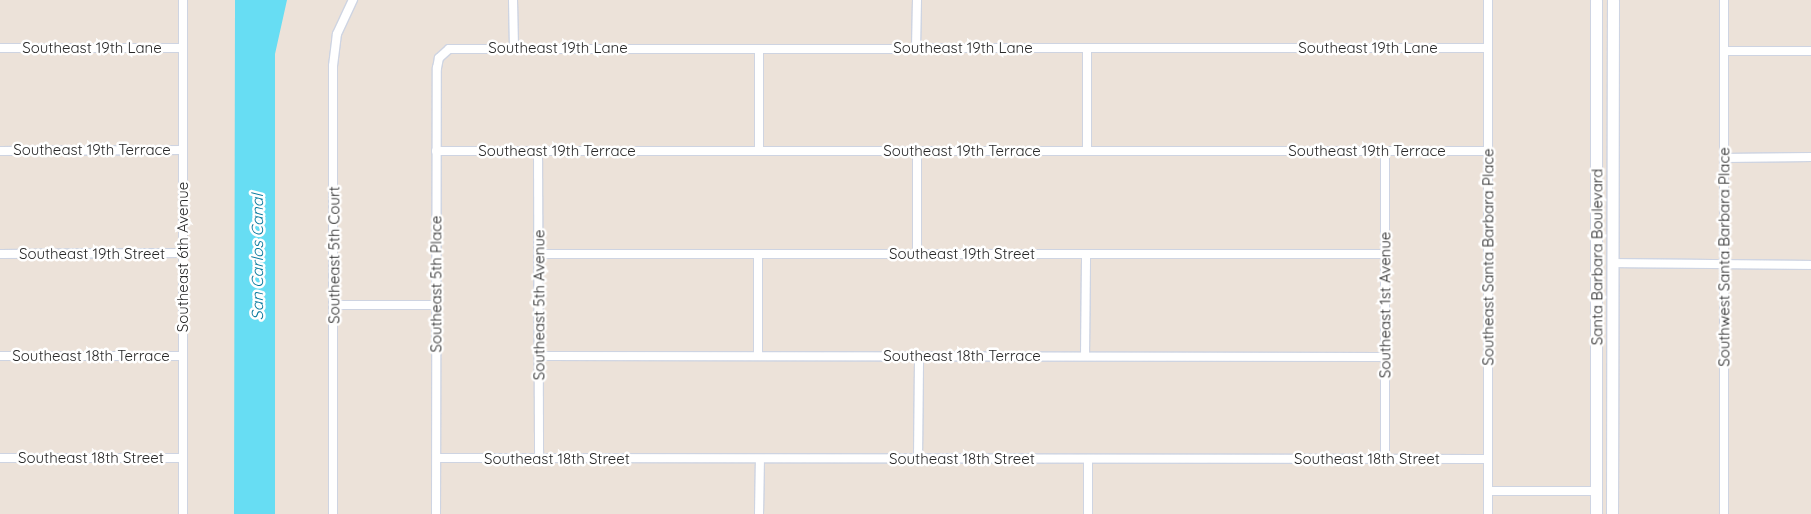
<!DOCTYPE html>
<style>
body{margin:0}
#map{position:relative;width:1811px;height:514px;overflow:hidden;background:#ece2d9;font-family:Quicksand,sans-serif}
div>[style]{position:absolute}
.water>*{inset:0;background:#67ddf3}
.roads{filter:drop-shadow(1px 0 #ced4e2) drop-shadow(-1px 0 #ced4e2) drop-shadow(0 1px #ced4e2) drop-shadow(0 -1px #ced4e2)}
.street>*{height:8px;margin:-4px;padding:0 4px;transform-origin:4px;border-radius:4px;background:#fff}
.secondary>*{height:11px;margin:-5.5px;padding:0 5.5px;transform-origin:5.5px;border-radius:5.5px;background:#fff}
span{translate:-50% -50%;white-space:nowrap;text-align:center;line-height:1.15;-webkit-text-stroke:5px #fff;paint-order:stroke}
.street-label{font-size:15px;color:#282828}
.water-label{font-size:16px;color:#08799d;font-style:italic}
</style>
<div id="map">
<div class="water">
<i style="clip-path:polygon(235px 0,287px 0,275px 54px,275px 514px,234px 514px)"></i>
</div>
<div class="roads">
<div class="street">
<i style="left:513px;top:0;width:48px;rotate:88.8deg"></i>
<i style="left:0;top:48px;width:183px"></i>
<i style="left:916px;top:48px;width:48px;rotate:-88.8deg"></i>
<i style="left:759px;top:49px;width:102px;rotate:90deg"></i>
<i style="left:1725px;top:51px;width:86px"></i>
<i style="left:0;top:151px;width:183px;rotate:-0.3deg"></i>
<i style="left:436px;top:151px;width:1052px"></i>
<i style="left:538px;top:151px;width:308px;rotate:89.8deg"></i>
<i style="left:1087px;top:151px;width:103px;rotate:-90deg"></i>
<i style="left:917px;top:152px;width:102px;rotate:90deg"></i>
<i style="left:1724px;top:158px;width:87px;rotate:-0.7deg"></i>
<i style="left:0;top:254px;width:183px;rotate:-0.3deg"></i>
<i style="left:539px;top:254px;width:846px"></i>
<i style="left:758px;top:254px;width:102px;rotate:90deg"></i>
<i style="left:1613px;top:263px;width:198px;rotate:0.6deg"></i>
<i style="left:334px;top:305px;width:102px"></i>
<i style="left:0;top:356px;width:183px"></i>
<i style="left:539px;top:356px;width:846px;rotate:0.07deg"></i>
<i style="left:1085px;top:356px;width:102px;rotate:-89.4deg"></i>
<i style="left:0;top:458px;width:183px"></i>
<i style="left:437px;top:458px;width:1051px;rotate:0.05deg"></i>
<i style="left:918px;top:458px;width:102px;rotate:-89.4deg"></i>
<i style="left:1385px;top:458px;width:307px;rotate:-90deg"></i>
<i style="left:1489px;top:491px;width:107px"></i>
<i style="left:183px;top:514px;width:514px;rotate:-90deg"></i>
<i style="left:333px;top:514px;width:448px;rotate:-90deg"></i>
<i style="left:333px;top:66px;width:32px;rotate:-83deg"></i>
<i style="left:337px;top:34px;width:38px;rotate:-65deg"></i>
<i style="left:436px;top:514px;width:446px;rotate:-89.9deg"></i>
<i style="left:437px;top:68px;width:10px;rotate:-79deg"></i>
<i style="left:439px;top:58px;width:13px;rotate:-42deg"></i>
<i style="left:449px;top:49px;width:1039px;rotate:-0.06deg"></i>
<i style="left:759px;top:514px;width:55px;rotate:-89deg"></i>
<i style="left:1088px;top:514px;width:55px;rotate:-90deg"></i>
<i style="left:1488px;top:514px;width:514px;rotate:-90deg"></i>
<i style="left:1724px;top:514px;width:514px;rotate:-90deg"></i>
</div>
<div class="secondary">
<i style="left:1596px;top:514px;width:514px;rotate:-90deg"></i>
<i style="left:1612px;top:514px;width:514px;rotate:-89.89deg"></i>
</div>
</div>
<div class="street-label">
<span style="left:92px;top:48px">Southeast 19th Lane</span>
<span style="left:558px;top:48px">Southeast 19th Lane</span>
<span style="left:963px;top:48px">Southeast 19th Lane</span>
<span style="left:1368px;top:48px">Southeast 19th Lane</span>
<span style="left:92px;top:150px">Southeast 19th Terrace</span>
<span style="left:557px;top:151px">Southeast 19th Terrace</span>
<span style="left:962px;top:151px">Southeast 19th Terrace</span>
<span style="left:1367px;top:151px">Southeast 19th Terrace</span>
<span style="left:92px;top:254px">Southeast 19th Street</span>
<span style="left:962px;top:254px">Southeast 19th Street</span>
<span style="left:334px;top:255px;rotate:-90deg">Southeast 5th Court</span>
<span style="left:183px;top:257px;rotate:-90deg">Southeast 6th Avenue</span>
<span style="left:1488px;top:257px;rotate:-90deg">Southeast Santa Barbara Place</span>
<span style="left:1597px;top:257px;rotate:-90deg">Santa Barbara Boulevard</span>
<span style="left:1724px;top:257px;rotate:-90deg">Southwest Santa Barbara Place</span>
<span style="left:436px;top:284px;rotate:-90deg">Southeast 5th Place</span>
<span style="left:539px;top:305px;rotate:-90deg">Southeast 5th Avenue</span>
<span style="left:1385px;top:305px;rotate:-90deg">Southeast 1st Avenue</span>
<span style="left:91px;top:356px">Southeast 18th Terrace</span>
<span style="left:962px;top:356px">Southeast 18th Terrace</span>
<span style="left:91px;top:458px">Southeast 18th Street</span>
<span style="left:557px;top:459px">Southeast 18th Street</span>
<span style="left:962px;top:459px">Southeast 18th Street</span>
<span style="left:1367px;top:459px">Southeast 18th Street</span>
</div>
<div class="water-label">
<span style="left:257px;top:257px;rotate:-90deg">San Carlos Canal</span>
</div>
</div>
